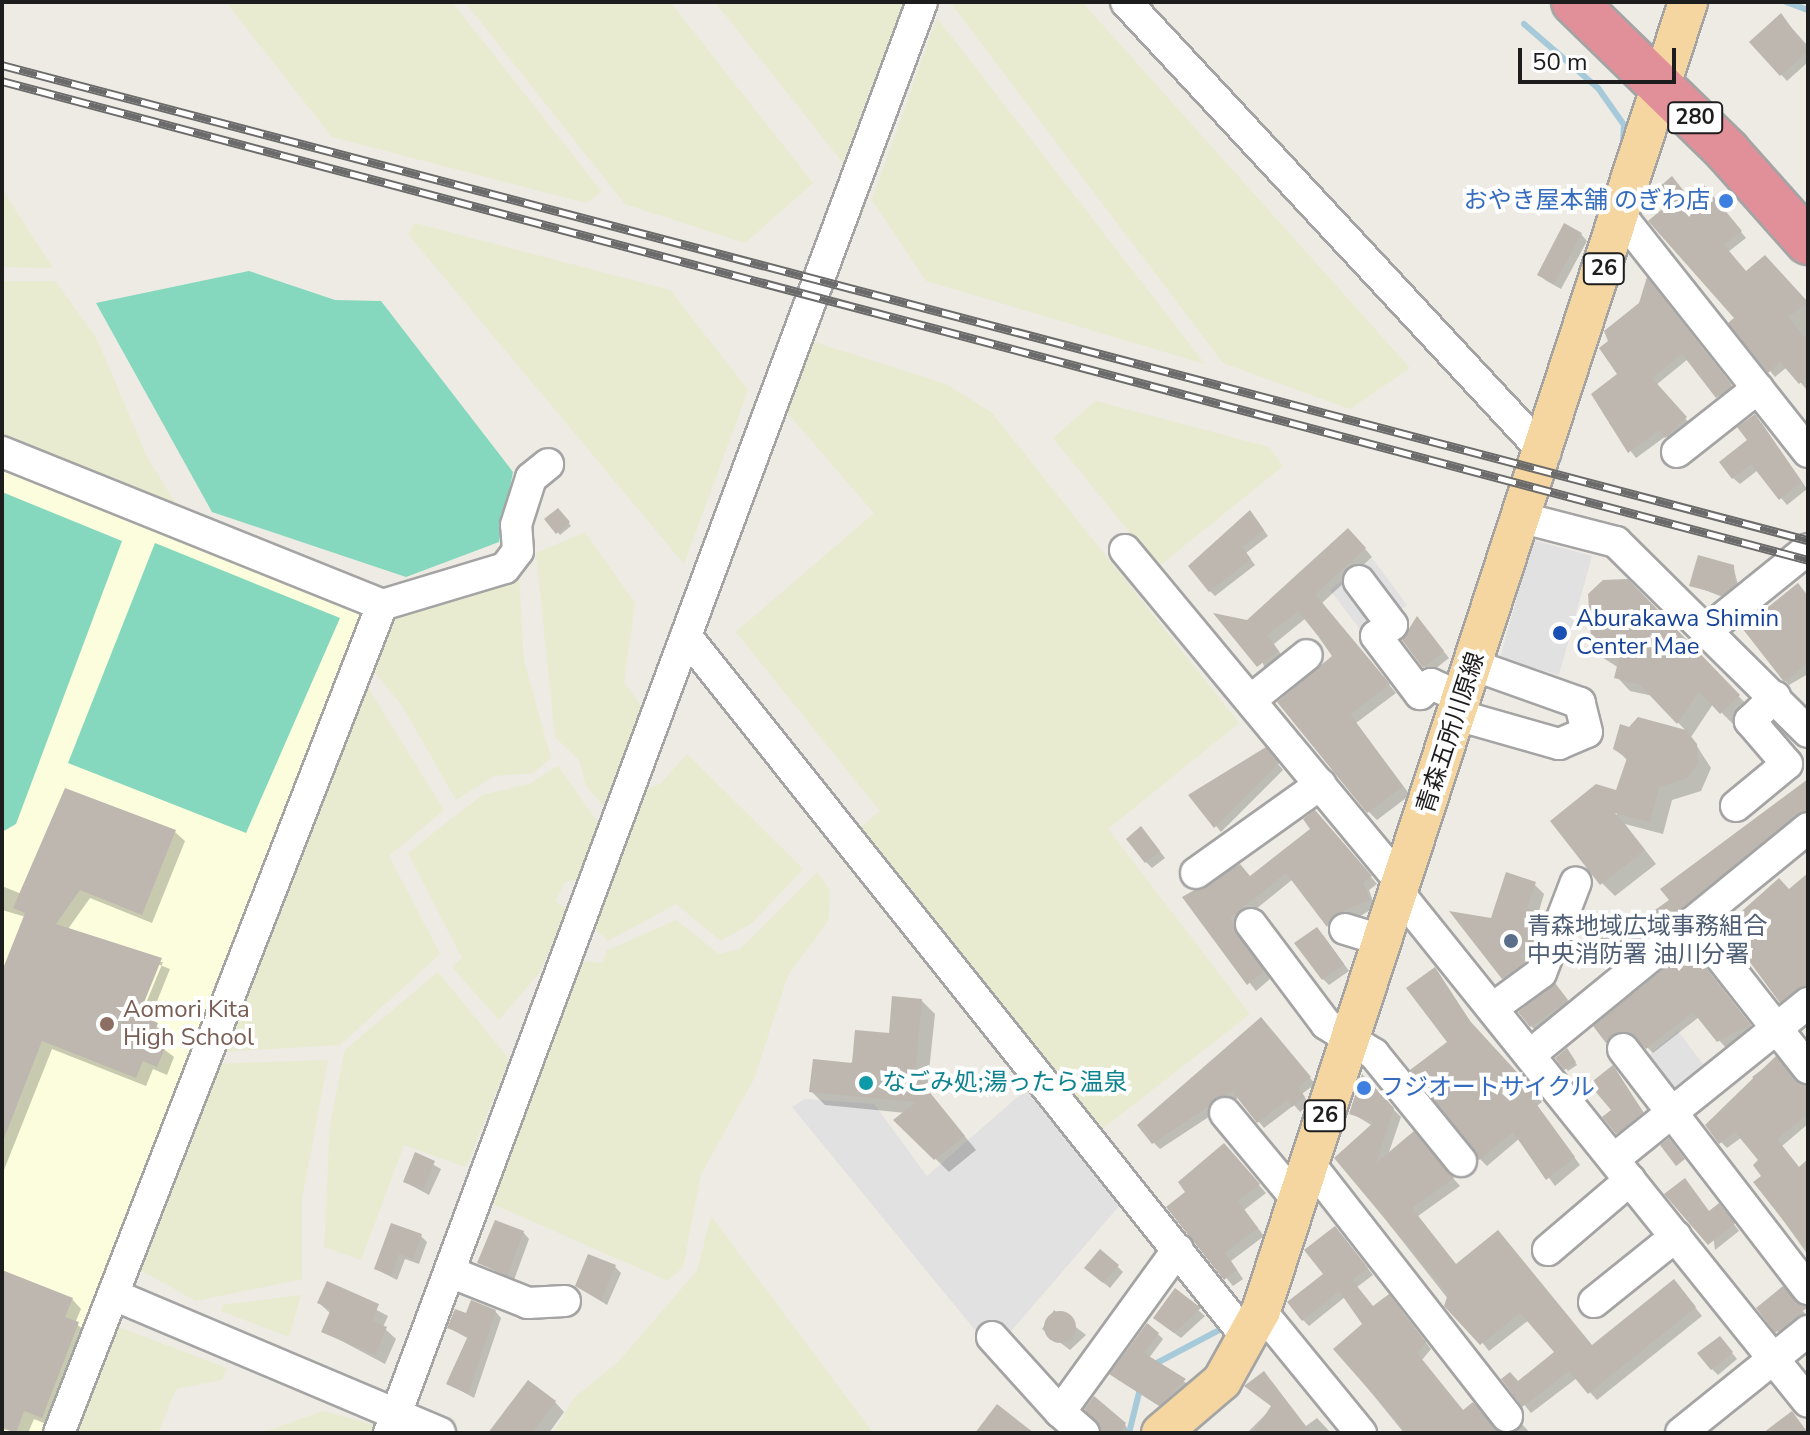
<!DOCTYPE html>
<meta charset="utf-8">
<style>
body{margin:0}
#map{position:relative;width:1810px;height:1435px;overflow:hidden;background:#edebe3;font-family:"Nunito Sans","Noto Sans JP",sans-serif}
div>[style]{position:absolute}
.education>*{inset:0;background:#fbfddd}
.farmland>*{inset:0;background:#e8ebcf}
.pitch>*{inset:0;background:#85d8bd}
.parking>*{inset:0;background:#e1e1e1}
.shadow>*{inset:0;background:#0003}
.stream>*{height:6px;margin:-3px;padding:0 3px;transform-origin:3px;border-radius:3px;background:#a6cad9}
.building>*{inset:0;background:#beb7b0}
.round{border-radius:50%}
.roads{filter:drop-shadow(2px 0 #a4a4a4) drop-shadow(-2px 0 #a4a4a4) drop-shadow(0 2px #a4a4a4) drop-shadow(0 -2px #a4a4a4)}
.minor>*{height:30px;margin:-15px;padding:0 15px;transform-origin:15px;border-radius:15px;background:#fff}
.major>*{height:38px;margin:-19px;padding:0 19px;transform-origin:19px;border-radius:19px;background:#f6d6a0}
.highway>*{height:44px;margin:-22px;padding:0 22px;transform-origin:22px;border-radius:22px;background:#e18f99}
.rail>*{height:9px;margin-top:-4.5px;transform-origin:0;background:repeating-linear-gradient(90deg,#fff 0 18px,#6b6b6b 0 36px);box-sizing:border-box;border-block:2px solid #6b6b6b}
.dots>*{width:22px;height:22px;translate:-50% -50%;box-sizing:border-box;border:4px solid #fff;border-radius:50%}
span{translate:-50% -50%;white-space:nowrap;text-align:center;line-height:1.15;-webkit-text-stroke:8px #fff;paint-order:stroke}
.shield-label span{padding:2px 6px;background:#fff;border:2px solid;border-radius:6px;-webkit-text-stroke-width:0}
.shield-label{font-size:22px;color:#1d1d1d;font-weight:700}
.shop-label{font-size:24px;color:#366cbe}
.right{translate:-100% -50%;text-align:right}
.left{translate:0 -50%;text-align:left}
.transit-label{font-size:24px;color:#164399}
.street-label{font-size:24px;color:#1d1d1d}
.service-label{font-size:24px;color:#4e5e75}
.education-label{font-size:24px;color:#785e54}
.culture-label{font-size:24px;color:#0d838f}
.frame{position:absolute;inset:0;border:4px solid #1d1d1d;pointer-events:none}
.scale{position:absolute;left:1518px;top:48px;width:158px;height:36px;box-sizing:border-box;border:4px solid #1d1d1d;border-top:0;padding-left:10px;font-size:24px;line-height:28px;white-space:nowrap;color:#1d1d1d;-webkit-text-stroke:6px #fff;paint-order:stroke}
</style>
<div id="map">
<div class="education">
<i style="clip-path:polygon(2px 461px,368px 603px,52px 1433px,2px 1433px)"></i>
</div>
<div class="farmland">
<i style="clip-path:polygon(226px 2px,452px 2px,602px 192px,586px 203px,332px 137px)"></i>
<i style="clip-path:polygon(465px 2px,670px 2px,813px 183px,745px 243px,625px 204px)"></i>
<i style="clip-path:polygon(715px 2px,903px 2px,843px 163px)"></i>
<i style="clip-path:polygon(950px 2px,1082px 2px,1410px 368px,1350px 409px,1223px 363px)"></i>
<i style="clip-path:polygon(937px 18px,1205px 364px,926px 281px,872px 200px)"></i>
<i style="clip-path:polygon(2px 189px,53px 268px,2px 267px)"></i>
<i style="clip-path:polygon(415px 223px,670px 290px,748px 390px,684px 564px,408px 234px)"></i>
<i style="clip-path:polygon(2px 281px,55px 281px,96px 337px,147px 457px,180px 510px,2px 439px)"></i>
<i style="clip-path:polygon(808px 340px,946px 384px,992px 413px,1239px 723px,1108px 829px,1250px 1014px,1097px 1133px,860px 828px,880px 811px,736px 632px,874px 513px,784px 409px)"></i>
<i style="clip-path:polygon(1096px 401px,1269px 447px,1283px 466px,1158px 567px,1053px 438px)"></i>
<i style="clip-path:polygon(585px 532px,635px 603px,624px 682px,644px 710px,604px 806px,586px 786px,579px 760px,555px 737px,536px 553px)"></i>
<i style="clip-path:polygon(519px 575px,524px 661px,551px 758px,533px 773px,494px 776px,456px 800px,403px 707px,374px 671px,395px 611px)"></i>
<i style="clip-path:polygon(367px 686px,444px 810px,389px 856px,440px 954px,340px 1045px,218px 1052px)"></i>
<i style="clip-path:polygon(687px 754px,803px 869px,752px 923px,721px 941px,676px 904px,608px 941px,589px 923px,637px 793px,660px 784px)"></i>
<i style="clip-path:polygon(558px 766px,599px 824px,578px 880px,565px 882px,555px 902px,568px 909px,539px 973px,499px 1020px,452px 967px,462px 958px,408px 853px,482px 795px,529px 784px)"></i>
<i style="clip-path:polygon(817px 872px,830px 890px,828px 921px,788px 975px,754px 1079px,701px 1174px,683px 1267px,668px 1281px,488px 1202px,581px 961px,603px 963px,606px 951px,676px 920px,719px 954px,740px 949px)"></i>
<i style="clip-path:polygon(438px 972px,509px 1059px,466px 1167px,404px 1145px,361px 1260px,324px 1247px,330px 1125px,345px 1050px)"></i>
<i style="clip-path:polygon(328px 1060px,302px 1199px,302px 1279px,196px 1301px,133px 1266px,214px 1064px)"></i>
<i style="clip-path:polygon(711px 1216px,873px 1433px,553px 1433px,574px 1398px,617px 1363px,697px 1271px)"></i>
<i style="clip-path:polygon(301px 1295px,289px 1337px,221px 1311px,223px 1305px)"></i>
<i style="clip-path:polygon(116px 1326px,227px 1368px,222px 1380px,176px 1389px,158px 1433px,73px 1433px)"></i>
<i style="clip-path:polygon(323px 1411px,375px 1425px,371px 1433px,261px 1433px)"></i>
</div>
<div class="pitch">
<i style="clip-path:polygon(249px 271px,335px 300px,381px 301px,513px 472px,499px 542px,406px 577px,212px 512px,96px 303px)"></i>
<i style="clip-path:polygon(2px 492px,122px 541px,16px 824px,2px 832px)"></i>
<i style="clip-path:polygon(155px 543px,340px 618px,246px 833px,68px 763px)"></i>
</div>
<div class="parking">
<i style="clip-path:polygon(1533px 540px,1592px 556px,1559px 675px,1500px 658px)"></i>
<i style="clip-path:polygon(1372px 558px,1407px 605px,1365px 636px,1330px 590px)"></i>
<i style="clip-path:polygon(1678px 1031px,1709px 1072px,1680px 1098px,1643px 1060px)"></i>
<i style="clip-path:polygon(1029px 1087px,1120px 1205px,993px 1352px,792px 1107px,805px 1099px,874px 1104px,927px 1176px)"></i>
</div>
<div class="shadow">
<i style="clip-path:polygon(1781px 16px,1808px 46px,1808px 62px,1787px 81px,1752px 42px)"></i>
<i style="clip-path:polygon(1708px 192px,1746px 238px,1728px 252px,1746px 273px,1771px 264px,1808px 306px,1808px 391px,1787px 367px,1775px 377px,1770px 371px,1737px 318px,1688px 198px)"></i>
<i style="clip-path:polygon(1581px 234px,1587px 241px,1561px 289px,1545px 280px,1539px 274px)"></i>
<i style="clip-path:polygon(1652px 286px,1737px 393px,1724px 403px,1688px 359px,1656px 385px,1691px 425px,1673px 443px,1666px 436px,1636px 458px,1609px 423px)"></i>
<i style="clip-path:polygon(1761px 422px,1807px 489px,1787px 505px,1758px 470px,1740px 484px,1733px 478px)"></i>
<i style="clip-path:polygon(558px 510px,571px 526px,560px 535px,547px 519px)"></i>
<i style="clip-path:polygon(1255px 518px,1268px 536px,1246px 553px,1255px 565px,1215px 596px,1210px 591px)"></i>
<i style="clip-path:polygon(1356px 538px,1372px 557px,1322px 603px,1396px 693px,1356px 723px,1410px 795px,1377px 820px,1369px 812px,1335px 656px,1306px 618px,1274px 644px,1285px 660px,1267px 674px,1247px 622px)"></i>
<i style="clip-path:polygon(1733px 566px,1740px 592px,1730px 600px,1692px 585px)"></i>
<i style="clip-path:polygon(1627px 581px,1752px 710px,1735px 726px,1713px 704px,1691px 737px,1711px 768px,1701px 791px,1672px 800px,1663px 834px,1625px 824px,1656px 864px,1615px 896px,1602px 883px,1628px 761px,1615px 748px,1688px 733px,1653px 696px,1630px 691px,1617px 677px,1619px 668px,1594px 652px)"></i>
<i style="clip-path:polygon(1808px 598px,1808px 674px,1789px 685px,1783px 679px)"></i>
<i style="clip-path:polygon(1417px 618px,1449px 658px,1430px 673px,1404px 640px)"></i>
<i style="clip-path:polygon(1271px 755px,1283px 770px,1221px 832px,1191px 795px)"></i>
<i style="clip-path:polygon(1808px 792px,1808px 817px,1618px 968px,1612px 962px,1597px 943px,1638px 925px)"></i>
<i style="clip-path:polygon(1322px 820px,1377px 884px,1369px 890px,1375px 907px,1335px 932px,1293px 879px,1235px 926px,1270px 979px,1256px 991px,1185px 898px,1251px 878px)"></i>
<i style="clip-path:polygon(evenodd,175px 832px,185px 841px,152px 923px,90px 898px,68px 929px,170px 969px,149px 1021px,167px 1034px,161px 1047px,174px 1057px,167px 1075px,153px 1069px,146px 1086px,52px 1049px,2px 1175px,2px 977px,26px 917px,2px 910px,2px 886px,24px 895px,175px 832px,158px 962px,163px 962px,137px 1025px,134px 1024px,158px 962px)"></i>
<i style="clip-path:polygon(1147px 835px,1165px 858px,1152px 868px,1146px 862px)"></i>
<i style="clip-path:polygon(1808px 876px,1808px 994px,1787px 1007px,1781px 1001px)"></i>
<i style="clip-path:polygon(1534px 884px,1544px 894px,1538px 914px,1553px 925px,1542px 955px,1513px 988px,1503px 978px)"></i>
<i style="clip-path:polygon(1323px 935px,1349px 971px,1329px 985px,1323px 979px)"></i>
<i style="clip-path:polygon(1696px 956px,1756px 1032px,1725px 1047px,1699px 1017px,1653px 1053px,1637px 1037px,1614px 1048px,1608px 1042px)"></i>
<i style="clip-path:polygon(1435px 969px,1476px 1030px,1542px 1102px,1537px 1106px,1580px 1165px,1555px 1186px,1520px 1138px,1487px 1166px,1480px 1159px)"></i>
<i style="clip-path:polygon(1560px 991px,1572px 1006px,1536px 1031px,1531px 1026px)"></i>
<i style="clip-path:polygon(922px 1001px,935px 1014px,927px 1090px,976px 1150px,949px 1172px,896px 1120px,906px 1113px,825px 1105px,811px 1091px,890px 1035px)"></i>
<i style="clip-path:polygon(1267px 1025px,1315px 1084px,1302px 1094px,1310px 1104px,1300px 1112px,1294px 1105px,1264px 1128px,1239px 1097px,1160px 1149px,1153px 1142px)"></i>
<i style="clip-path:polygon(1569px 1053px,1577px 1065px,1568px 1071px,1557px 1058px)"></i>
<i style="clip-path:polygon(1776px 1059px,1808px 1091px,1808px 1124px,1782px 1146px,1800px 1169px,1808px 1162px,1808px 1255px,1756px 1182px,1764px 1176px,1761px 1161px,1742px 1137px,1727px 1148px,1721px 1142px,1757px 1083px,1752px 1077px)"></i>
<i style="clip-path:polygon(1618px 1074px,1648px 1119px,1624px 1139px,1605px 1118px,1614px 1110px)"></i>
<i style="clip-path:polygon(1363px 1078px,1401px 1117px,1388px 1155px,1421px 1142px,1460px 1186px,1418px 1216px,1457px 1266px,1593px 1347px,1681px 1290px,1702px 1316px,1597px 1400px,1577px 1378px,1531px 1413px,1504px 1379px,1518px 1383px,1556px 1352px,1529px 1320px,1489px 1351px,1337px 1158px,1373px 1126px,1351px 1113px)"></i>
<i style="clip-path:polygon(1231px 1153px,1266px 1193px,1244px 1210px,1264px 1236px,1231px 1261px,1243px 1279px,1233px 1286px,1169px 1208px)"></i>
<i style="clip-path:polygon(416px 1155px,441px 1169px,429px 1195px,405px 1182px)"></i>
<i style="clip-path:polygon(1725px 1212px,1739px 1231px,1715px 1250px,1710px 1213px)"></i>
<i style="clip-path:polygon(523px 1232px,529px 1239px,514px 1280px,479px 1263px)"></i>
<i style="clip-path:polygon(1341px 1234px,1373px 1275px,1357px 1287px,1373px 1308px,1394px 1302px,1431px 1349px,1422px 1360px,1464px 1412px,1499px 1433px,1404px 1433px,1336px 1349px,1364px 1325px,1345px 1297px,1309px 1326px,1303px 1320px,1290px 1303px,1325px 1274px)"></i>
<i style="clip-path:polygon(421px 1236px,427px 1242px,419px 1264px,405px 1259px,397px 1280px,376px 1269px)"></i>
<i style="clip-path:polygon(1117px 1266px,1123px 1272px,1110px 1288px,1093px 1274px)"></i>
<i style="clip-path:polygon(615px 1267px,621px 1273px,607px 1305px,577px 1286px)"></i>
<i style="clip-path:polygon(2px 1272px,72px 1299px,81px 1309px,75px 1323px,88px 1333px,51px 1426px,34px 1419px,28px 1433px,2px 1429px)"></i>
<i style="clip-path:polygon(328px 1284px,388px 1316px,383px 1327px,396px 1339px,385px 1364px,323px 1331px,331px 1314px,319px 1303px)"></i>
<i style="clip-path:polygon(1783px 1289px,1808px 1317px,1783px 1337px,1777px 1331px)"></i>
<i style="clip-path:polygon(1176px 1291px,1205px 1316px,1181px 1338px,1162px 1324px)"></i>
<i style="clip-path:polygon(1054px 1310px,1086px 1335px,1070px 1350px,1042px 1329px)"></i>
<i style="clip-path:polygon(495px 1311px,501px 1318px,474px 1398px,449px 1384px,469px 1339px,449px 1328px)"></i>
<i style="clip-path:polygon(1158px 1334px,1163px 1339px,1149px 1358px,1189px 1385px,1165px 1409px,1117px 1379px)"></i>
<i style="clip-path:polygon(1725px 1344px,1737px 1359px,1718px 1375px,1712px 1369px)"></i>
<i style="clip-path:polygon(1272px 1382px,1306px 1426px,1317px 1418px,1331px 1433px,1247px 1433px,1273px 1407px,1255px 1394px)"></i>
<i style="clip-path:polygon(555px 1402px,564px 1412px,549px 1433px,501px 1433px)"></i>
<i style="clip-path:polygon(1125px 1424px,1129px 1433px,1106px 1433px)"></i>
<i style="clip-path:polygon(1523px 1425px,1530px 1433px,1506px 1433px)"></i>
</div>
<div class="stream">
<i style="left:1786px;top:2px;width:23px;rotate:20deg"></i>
<i style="left:1524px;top:24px;width:98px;rotate:40.9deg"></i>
<i style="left:1598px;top:88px;width:45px;rotate:54.9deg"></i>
<i style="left:1624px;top:125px;width:22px;rotate:93deg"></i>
<i style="left:1153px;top:1365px;width:79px;rotate:-27.9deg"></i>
<i style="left:1129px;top:1433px;width:45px;rotate:-76deg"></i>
</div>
<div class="building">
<i style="clip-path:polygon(1781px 13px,1808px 51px,1780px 76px,1749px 42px)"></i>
<i style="clip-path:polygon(1672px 176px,1687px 195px,1703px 184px,1742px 231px,1724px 245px,1746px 271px,1765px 255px,1808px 302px,1788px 317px,1808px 341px,1808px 377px,1799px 384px,1780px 362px,1768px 373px,1728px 323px,1734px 318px,1648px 221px,1668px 204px,1657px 189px)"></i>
<i style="clip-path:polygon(1564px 223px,1582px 233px,1554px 284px,1537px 275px)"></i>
<i style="clip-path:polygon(1647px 277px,1732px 385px,1716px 398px,1682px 354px,1652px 378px,1687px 417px,1665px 438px,1659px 430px,1628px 453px,1591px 394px,1617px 374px,1599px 348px,1608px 341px,1604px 331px,1639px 303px)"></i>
<i style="clip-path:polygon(1755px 414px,1802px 482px,1779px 500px,1751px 464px,1732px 479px,1719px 462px,1747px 440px,1737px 427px)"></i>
<i style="clip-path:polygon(558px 508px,570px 522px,556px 534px,544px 519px)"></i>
<i style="clip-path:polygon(1250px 510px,1264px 530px,1242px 547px,1251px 559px,1209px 592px,1188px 566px)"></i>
<i style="clip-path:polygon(1348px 528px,1366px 548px,1315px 594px,1390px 684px,1350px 714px,1403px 786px,1367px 813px,1277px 702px,1332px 656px,1318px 636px,1298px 611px,1267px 635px,1278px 651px,1257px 667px,1213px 613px,1247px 620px)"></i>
<i style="clip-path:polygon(1698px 555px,1734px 565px,1735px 585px,1723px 595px,1689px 586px)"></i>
<i style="clip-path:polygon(1628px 579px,1740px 695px,1720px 714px,1699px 691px,1677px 724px,1639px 684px,1614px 678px,1619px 659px,1592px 653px,1588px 594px,1603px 580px)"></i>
<i style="clip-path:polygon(1798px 583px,1808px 596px,1808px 663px,1784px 682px,1742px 628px)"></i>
<i style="clip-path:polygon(1417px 616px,1444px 651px,1423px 668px,1402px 640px)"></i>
<i style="clip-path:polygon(1638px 717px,1686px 730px,1697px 744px,1698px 763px,1687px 778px,1659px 787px,1650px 822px,1615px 813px,1645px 850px,1600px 885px,1550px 821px,1596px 784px,1616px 790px,1627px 758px,1613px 749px,1620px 724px,1629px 727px)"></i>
<i style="clip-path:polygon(1266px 747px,1279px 763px,1214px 828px,1188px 795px)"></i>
<i style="clip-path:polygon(1808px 779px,1808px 810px,1610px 963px,1595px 943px,1631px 915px,1637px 923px,1669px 900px,1660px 889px)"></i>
<i style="clip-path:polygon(65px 788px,176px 830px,142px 915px,80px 890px,56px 924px,162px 958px,139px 1015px,158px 1023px,151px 1041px,166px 1046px,157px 1067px,143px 1061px,136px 1078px,42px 1041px,3px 1141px,2px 971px,25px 913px,13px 908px)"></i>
<i style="clip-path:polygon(1315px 810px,1372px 876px,1363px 882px,1370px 900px,1333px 915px,1327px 927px,1286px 873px,1230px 918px,1264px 971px,1247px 985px,1182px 897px,1240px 864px,1250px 876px,1310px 829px,1303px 819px)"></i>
<i style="clip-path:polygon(1141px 826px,1160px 851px,1145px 863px,1126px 839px)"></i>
<i style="clip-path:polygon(1506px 872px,1536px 882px,1527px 908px,1544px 914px,1532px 945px,1519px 956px,1525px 963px,1502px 979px,1449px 911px,1491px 918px)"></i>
<i style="clip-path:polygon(1808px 873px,1808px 985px,1780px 1003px,1724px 927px,1779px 878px,1789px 889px)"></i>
<i style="clip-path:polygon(1317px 927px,1344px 964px,1322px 980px,1294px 943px)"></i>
<i style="clip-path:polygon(1690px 947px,1751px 1025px,1717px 1042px,1693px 1012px,1646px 1049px,1629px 1032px,1606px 1043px,1593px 1026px)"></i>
<i style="clip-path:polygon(1435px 967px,1470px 1021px,1537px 1094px,1532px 1098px,1575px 1157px,1546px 1180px,1513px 1132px,1479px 1160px,1410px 1070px,1447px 1042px,1406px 988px)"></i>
<i style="clip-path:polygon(1555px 983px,1568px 1000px,1530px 1027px,1518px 1012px)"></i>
<i style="clip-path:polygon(892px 996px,922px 999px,915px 1074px,965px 1136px,934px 1160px,893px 1120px,916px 1102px,809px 1092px,813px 1059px,852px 1063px,855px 1030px,889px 1033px)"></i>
<i style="clip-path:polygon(1261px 1017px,1311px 1077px,1298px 1087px,1305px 1097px,1292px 1107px,1287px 1100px,1257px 1123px,1232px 1091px,1152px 1144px,1137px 1125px)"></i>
<i style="clip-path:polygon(1567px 1048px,1576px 1062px,1564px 1070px,1555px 1058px)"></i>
<i style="clip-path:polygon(1776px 1056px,1808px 1086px,1808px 1114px,1777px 1139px,1799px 1167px,1808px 1159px,1808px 1252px,1753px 1182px,1761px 1176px,1753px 1165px,1758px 1160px,1735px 1132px,1719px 1144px,1705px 1125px)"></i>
<i style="clip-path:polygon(1613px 1065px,1643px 1112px,1616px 1134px,1602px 1117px,1611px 1110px,1589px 1084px)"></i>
<i style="clip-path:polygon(1362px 1074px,1394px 1108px,1376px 1163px,1414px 1131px,1454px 1178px,1412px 1208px,1456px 1264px,1498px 1230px,1592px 1345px,1674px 1279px,1696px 1307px,1588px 1394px,1569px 1371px,1522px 1407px,1501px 1379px,1510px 1372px,1518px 1381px,1554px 1352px,1520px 1313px,1480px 1345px,1444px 1306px,1448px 1294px,1334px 1158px,1374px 1122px,1349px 1114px)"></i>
<i style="clip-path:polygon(1669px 1138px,1685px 1159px,1676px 1166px,1660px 1145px)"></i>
<i style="clip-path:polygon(1224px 1143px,1260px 1184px,1238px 1201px,1258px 1228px,1225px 1253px,1237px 1270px,1224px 1280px,1166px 1207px,1185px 1192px,1178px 1182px)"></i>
<i style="clip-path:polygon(415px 1152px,435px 1161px,423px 1190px,403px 1182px)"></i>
<i style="clip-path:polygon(1685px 1178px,1709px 1211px,1719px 1203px,1735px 1223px,1708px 1245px,1664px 1194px)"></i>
<i style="clip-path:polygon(495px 1220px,524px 1231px,507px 1275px,477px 1263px)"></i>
<i style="clip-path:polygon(391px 1223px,422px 1234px,413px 1259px,399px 1254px,391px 1276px,374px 1269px)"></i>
<i style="clip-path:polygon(1335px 1226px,1368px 1268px,1352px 1280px,1373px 1306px,1389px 1294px,1426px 1342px,1417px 1353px,1463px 1410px,1473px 1402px,1502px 1433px,1407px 1433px,1333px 1349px,1362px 1324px,1339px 1291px,1302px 1321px,1287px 1302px,1323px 1274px,1304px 1250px)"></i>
<i style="clip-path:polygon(1100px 1249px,1119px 1265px,1103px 1283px,1084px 1268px)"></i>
<i style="clip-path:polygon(588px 1254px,616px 1265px,601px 1301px,575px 1286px)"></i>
<i style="clip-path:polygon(2px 1270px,73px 1298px,65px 1317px,79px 1322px,42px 1418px,24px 1411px,16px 1433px,2px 1428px)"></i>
<i style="clip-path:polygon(327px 1281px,379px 1304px,372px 1321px,387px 1327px,375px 1355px,321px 1332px,331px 1309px,317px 1303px)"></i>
<i style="clip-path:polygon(1783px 1286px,1808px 1307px,1775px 1333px,1756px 1308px)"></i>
<i style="clip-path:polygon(1175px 1288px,1201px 1308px,1174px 1333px,1153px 1318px)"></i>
<i style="clip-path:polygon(471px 1300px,496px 1310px,468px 1394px,446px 1384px,468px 1336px,447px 1328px,455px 1309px,466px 1313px)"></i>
<i class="round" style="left:1044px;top:1311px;width:32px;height:32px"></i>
<i style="clip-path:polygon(1147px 1323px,1159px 1333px,1144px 1353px,1186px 1379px,1159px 1406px,1109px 1374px)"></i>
<i style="clip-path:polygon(1720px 1336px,1733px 1352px,1711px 1370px,1697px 1353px)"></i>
<i style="clip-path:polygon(1264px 1371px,1306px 1427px,1311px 1433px,1253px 1433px,1271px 1406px,1244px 1386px)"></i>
<i style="clip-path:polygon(528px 1380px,556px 1401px,532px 1433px,488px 1433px)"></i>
<i style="clip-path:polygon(1094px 1396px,1126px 1423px,1118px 1433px,1102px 1433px,1084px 1409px)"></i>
<i style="clip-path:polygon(997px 1404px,1034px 1433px,975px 1433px)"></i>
<i style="clip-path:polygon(1792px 1411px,1808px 1433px,1763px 1433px)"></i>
</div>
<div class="roads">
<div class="minor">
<i style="left:1126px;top:2px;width:616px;rotate:47.11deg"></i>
<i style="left:1621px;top:216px;width:301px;rotate:51.6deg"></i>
<i style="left:2px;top:452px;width:410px;rotate:21.9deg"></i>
<i style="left:382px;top:605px;width:889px;rotate:111.31deg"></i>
<i style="left:1677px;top:452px;width:103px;rotate:-38.3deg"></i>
<i style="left:1523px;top:518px;width:96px;rotate:14.5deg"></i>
<i style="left:1616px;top:542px;width:270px;rotate:44.7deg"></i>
<i style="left:1125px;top:550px;width:432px;rotate:50.3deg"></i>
<i style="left:1359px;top:581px;width:55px;rotate:53.1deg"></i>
<i style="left:1392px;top:625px;width:19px;rotate:145deg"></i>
<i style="left:1376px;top:636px;width:73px;rotate:52.8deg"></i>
<i style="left:1420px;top:694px;width:15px;rotate:-42deg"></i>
<i style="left:1431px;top:684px;width:34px;rotate:24deg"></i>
<i style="left:382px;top:605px;width:128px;rotate:-16.7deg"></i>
<i style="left:505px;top:568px;width:21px;rotate:-53deg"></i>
<i style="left:518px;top:551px;width:26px;rotate:-94deg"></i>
<i style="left:516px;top:525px;width:49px;rotate:-72.3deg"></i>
<i style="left:531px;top:478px;width:22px;rotate:-39deg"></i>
<i style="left:1709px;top:629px;width:127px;rotate:-38.9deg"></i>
<i style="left:686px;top:636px;width:900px;rotate:51.36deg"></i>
<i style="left:1252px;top:699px;width:70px;rotate:-38.7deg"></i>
<i style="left:1457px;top:715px;width:106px;rotate:15.9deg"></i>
<i style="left:1559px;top:744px;width:30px;rotate:-23deg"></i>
<i style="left:1587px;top:732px;width:30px;rotate:-104deg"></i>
<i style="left:1580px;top:703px;width:114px;rotate:-160.4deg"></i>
<i style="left:1736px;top:806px;width:66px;rotate:-39.5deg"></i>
<i style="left:1787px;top:764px;width:57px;rotate:-130.7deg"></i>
<i style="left:1750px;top:721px;width:35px;rotate:-44deg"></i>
<i style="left:1196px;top:873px;width:153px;rotate:-35.5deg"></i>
<i style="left:1398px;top:892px;width:654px;rotate:51.2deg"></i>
<i style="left:1693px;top:922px;width:186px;rotate:51.8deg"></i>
<i style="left:1251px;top:924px;width:125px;rotate:53.1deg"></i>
<i style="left:1326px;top:1024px;width:57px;rotate:32deg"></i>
<i style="left:1374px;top:1054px;width:138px;rotate:50.9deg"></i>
<i style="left:1345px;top:929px;width:39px;rotate:17deg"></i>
<i style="left:1493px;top:1008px;width:59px;rotate:-36.1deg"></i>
<i style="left:1541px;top:973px;width:97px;rotate:-69deg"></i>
<i style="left:1623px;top:1049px;width:303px;rotate:52.4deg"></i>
<i style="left:1531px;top:1054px;width:357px;rotate:-39.2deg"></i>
<i style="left:1225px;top:1113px;width:114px;rotate:50.3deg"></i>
<i style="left:1614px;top:1159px;width:249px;rotate:-38.8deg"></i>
<i style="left:1310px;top:1164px;width:320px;rotate:52deg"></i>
<i style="left:1548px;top:1250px;width:108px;rotate:-40.5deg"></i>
<i style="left:450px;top:1272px;width:84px;rotate:21.7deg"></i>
<i style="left:528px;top:1303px;width:37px;rotate:-3deg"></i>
<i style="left:114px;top:1295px;width:354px;rotate:22.9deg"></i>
<i style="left:1594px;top:1302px;width:105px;rotate:-38.8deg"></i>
<i style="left:1261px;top:1311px;width:158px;rotate:50.7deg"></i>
<i style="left:992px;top:1337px;width:101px;rotate:47.8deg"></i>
<i style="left:389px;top:1433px;width:1527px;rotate:-69.57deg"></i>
<i style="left:1084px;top:1433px;width:32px;rotate:-139deg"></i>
<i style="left:1060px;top:1412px;width:201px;rotate:-54.1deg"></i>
<i style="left:1681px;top:1433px;width:163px;rotate:-38.8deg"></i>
</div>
<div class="major">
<i style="left:1161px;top:1433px;width:80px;rotate:-40.4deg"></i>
<i style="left:1222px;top:1381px;width:80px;rotate:-60.9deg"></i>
<i style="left:1261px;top:1311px;width:1377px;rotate:-71.93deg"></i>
</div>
<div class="highway">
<i style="left:1574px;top:2px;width:214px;rotate:44.2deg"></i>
<i style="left:1727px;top:151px;width:122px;rotate:48.3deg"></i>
</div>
</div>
<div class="rail">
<i style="left:2px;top:65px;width:1867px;rotate:14.74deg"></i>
<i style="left:2px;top:81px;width:1868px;rotate:14.85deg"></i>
</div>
<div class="dots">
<i style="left:1726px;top:201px;background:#3f7fe0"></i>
<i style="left:1560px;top:633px;background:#1a4fb4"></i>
<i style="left:1511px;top:941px;background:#5c6f8a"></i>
<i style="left:107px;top:1024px;background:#8d6e63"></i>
<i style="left:866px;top:1083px;background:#0f9aa8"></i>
<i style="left:1364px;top:1088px;background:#3f7fe0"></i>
</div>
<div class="shield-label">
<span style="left:1695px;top:118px">280</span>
<span style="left:1604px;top:269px">26</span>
<span style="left:1325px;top:1116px">26</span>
</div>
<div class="shop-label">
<span class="right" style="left:1710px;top:201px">おやき屋本舗 のぎわ店</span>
<span class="left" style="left:1380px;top:1088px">フジオートサイクル</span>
</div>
<div class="transit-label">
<span class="left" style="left:1576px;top:633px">Aburakawa Shimin<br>Center Mae</span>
</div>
<div class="street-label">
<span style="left:1451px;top:733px;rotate:-72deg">青森五所川原線</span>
</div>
<div class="service-label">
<span class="left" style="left:1527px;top:941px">青森地域広域事務組合<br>中央消防署 油川分署</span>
</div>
<div class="education-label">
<span class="left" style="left:123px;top:1024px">Aomori Kita<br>High School</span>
</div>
<div class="culture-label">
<span class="left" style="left:882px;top:1083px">なごみ処;湯ったら温泉</span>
</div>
<div class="frame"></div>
<div class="scale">50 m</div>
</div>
